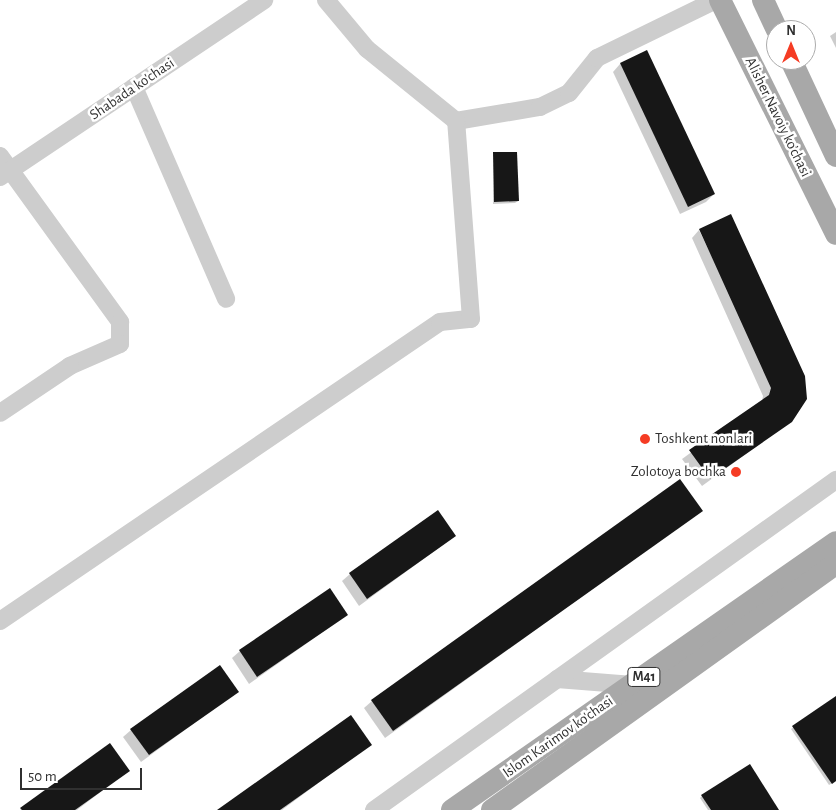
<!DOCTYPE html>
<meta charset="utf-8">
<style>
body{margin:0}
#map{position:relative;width:836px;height:810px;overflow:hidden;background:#fff;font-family:"Alegreya Sans",sans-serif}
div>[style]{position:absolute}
.shadow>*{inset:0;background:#0003}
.building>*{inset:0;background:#171717}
.minor>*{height:18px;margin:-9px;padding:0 9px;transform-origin:9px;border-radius:9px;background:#cdcdcd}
.major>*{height:22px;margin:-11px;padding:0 11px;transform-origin:11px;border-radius:11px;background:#a8a8a8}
.dots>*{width:14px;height:14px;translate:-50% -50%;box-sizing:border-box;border:2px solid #fff;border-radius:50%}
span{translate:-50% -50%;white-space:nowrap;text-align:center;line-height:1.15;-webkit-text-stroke:5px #fff;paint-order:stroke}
.shield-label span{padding:1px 4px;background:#fff;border:1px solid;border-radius:4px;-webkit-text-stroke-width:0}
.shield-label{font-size:14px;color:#303030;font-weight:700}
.street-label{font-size:15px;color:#303030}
.poi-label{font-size:15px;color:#303030}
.left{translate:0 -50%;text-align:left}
.right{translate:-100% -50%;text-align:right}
.north{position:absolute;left:766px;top:20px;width:50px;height:50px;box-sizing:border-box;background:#fff;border:1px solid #acacac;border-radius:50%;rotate:0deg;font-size:14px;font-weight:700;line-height:20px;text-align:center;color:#303030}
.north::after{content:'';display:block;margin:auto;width:18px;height:22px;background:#f53c24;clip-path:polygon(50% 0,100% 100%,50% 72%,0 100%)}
.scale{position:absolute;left:20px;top:768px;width:122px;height:22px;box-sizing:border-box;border:2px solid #303030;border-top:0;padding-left:6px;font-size:15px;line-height:18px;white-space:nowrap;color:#303030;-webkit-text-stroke:4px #fff;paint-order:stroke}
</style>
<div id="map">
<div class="shadow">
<i style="clip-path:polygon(836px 32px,836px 48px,830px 36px)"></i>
<i style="clip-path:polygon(647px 52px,714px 194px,706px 202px,680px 214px,613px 72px,620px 64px)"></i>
<i style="clip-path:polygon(494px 154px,518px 201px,515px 203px,493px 204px)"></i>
<i style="clip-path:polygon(699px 230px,791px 421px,702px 486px,682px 459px,762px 401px,763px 396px,692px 238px)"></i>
<i style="clip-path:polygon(701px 511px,385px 738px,364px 708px,372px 701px)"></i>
<i style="clip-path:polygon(455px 536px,359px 606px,342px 581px,350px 574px)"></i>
<i style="clip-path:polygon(347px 615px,249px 684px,232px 658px,240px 651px)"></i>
<i style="clip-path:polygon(237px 692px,141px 762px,123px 737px,131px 730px)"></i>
<i style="clip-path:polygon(836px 698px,836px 781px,829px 785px,791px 729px)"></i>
<i style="clip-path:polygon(371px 744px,282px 810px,219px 810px)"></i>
<i style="clip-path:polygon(128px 771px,77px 810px,20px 810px,21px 809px)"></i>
<i style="clip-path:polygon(702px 796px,778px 810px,708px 810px,700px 798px)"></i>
</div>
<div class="building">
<i style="clip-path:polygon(647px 50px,715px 194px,688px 207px,620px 63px)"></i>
<i style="clip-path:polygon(493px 152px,517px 152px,519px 201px,494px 202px)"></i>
<i style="clip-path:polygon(731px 214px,805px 376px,807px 399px,792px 422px,710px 479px,689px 450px,769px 395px,771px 388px,699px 229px)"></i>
<i style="clip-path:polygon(680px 479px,703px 511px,393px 731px,371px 700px)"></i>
<i style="clip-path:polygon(438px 510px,456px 536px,367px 599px,349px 573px)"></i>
<i style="clip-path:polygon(330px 588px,348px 615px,257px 677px,239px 650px)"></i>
<i style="clip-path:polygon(220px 665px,239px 692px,149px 755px,130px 729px)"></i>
<i style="clip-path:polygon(836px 696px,836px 781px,832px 784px,792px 726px)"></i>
<i style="clip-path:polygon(351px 715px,372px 745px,280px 810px,217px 810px)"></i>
<i style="clip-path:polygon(110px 743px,130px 771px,75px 810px,22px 810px,20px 808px)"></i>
<i style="clip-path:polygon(750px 764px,779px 810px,711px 810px,701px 795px)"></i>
</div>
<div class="minor">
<i style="left:134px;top:87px;width:231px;rotate:66.5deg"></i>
<i style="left:456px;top:121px;width:85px;rotate:-9.5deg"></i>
<i style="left:540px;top:107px;width:32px;rotate:-26deg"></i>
<i style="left:569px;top:93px;width:45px;rotate:-51.3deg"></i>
<i style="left:597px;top:58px;width:132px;rotate:-26deg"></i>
<i style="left:0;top:156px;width:205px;rotate:54.1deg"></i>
<i style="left:120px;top:322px;width:22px;rotate:90deg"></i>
<i style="left:120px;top:344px;width:55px;rotate:156.3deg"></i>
<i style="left:70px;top:366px;width:84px;rotate:146.1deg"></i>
<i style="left:0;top:177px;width:318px;rotate:-33.8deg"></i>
<i style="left:0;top:621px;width:532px;rotate:-34.2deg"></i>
<i style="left:440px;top:322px;width:31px;rotate:-6deg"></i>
<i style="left:471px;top:319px;width:199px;rotate:-94.3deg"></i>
<i style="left:456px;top:121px;width:114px;rotate:-141deg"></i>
<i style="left:367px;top:49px;width:64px;rotate:-129.9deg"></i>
<i style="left:557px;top:679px;width:76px;rotate:4.5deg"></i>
<i style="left:374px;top:810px;width:568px;rotate:-35.54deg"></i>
</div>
<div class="major">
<i style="left:720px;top:0;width:261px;rotate:63.6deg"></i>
<i style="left:763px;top:0;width:33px;rotate:65deg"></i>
<i style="left:791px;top:60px;width:106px;rotate:64.9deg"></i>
<i style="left:452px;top:810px;width:468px;rotate:-34.9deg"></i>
<i style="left:492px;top:810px;width:423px;rotate:-35.6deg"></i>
</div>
<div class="dots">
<i style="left:645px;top:439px;background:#f53c24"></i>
<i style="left:736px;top:472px;background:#f53c24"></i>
</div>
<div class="shield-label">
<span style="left:644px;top:677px">M41</span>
</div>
<div class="street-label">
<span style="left:132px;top:89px;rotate:-34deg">Shabada ko'chasi</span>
<span style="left:778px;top:117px;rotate:64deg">Alisher Navoiy ko’chasi</span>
<span style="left:558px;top:737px;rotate:-35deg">Islom Karimov ko'chasi</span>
</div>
<div class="poi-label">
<span class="left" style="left:655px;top:439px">Toshkent nonlari</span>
<span class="right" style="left:726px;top:472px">Zolotoya bochka</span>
</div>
<div class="north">N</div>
<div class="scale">50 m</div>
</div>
